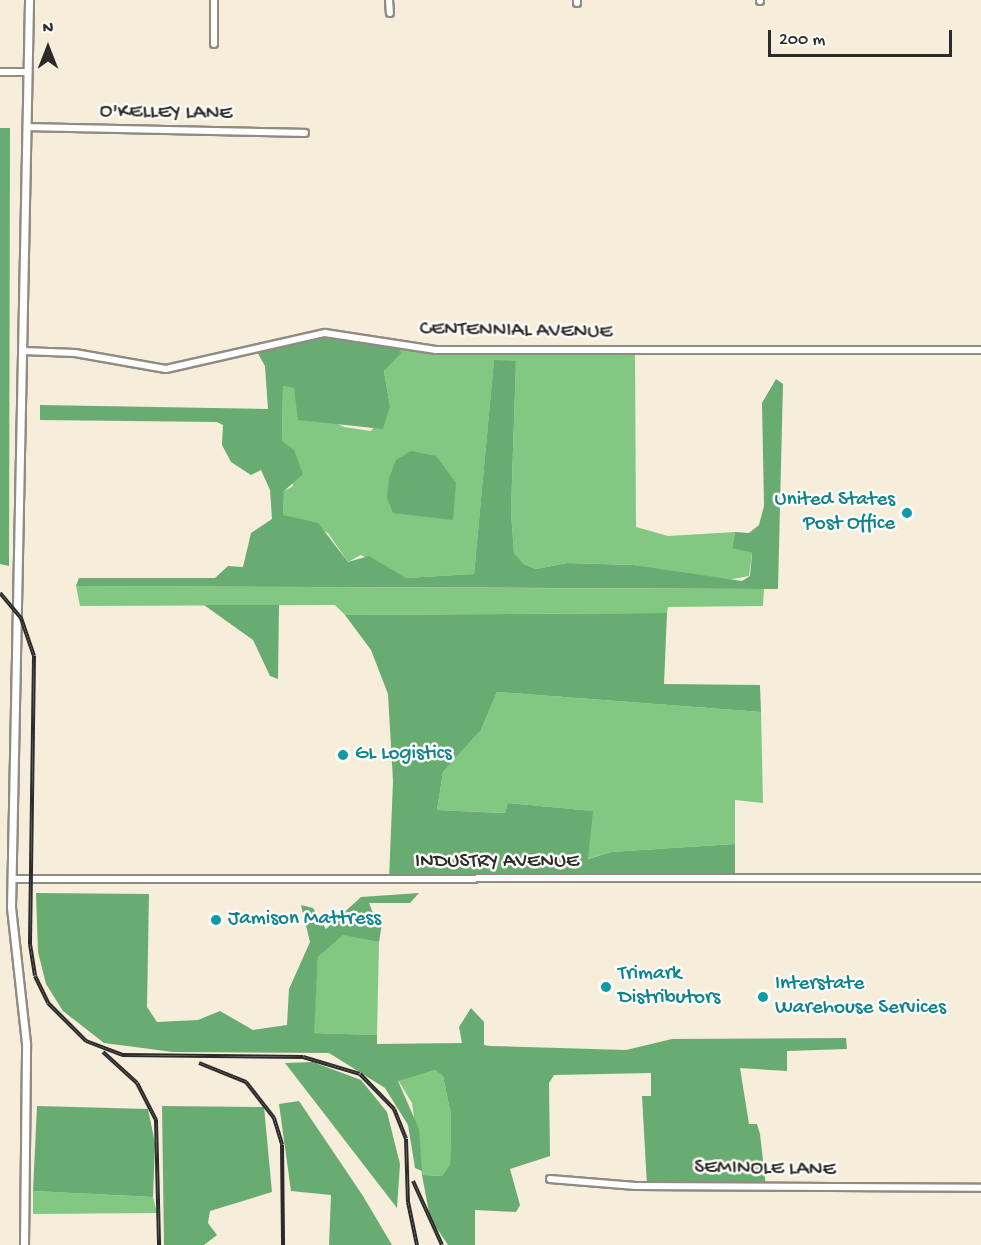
<!DOCTYPE html>
<style>
body{margin:0}
#map{position:relative;width:981px;height:1245px;overflow:hidden;background:#f6edda;font-family:"Gochi Hand",sans-serif}
div>[style]{position:absolute}
.green>*{inset:0;background:#82c883}
.forest>*{inset:0;background:#69ac71}
.roads{filter:drop-shadow(2px 0 #908c82) drop-shadow(-2px 0 #908c82) drop-shadow(0 2px #908c82) drop-shadow(0 -2px #908c82)}
.minor>*{height:6px;margin:-3px;padding:0 3px;transform-origin:3px;border-radius:3px;background:#fff}
.tertiary>*{height:7px;margin:-3.5px;padding:0 3.5px;transform-origin:3.5px;border-radius:3.5px;background:#fff}
.rail>*{height:4px;margin-top:-2px;transform-origin:0;background:repeating-linear-gradient(90deg,#fdfcf7 0 4.5px,#2b2b2b 0 9px);box-sizing:border-box;border-block:2px solid #2b2b2b}
.dots>*{width:16px;height:16px;translate:-50% -50%;box-sizing:border-box;border:3px solid #fdfcf7;border-radius:50%}
span{translate:-50% -50%;white-space:nowrap;text-align:center;line-height:1.15;-webkit-text-stroke:5px #fdfcf7;paint-order:stroke}
.street-label{font-size:21px;color:#2b2b2b}
.culture-label{font-size:21px;color:#0d838f}
.right{translate:-100% -50%;text-align:right}
.left{translate:0 -50%;text-align:left}
.north{position:absolute;left:18px;top:18px;width:60px;height:60px;-webkit-text-stroke:4px #fdfcf7;paint-order:stroke;rotate:0deg;font-size:16px;font-weight:700;line-height:24px;text-align:center;color:#2b2b2b}
.north::after{content:'';display:block;margin:auto;width:21px;height:27px;background:#2b2b2b;clip-path:polygon(50% 0,100% 100%,50% 72%,0 100%)}
.scale{position:absolute;left:768px;top:30px;width:184px;height:27px;box-sizing:border-box;border:3px solid #2b2b2b;border-top:0;padding-left:8px;font-size:18px;line-height:21px;white-space:nowrap;color:#2b2b2b;-webkit-text-stroke:4px #fdfcf7;paint-order:stroke}
</style>
<div id="map">
<div class="green">
<i style="clip-path:polygon(399px 345px,635px 350px,636px 527px,668px 536px,735px 532px,732px 547px,752px 553px,749px 576px,717px 582px,633px 565px,567px 563px,536px 569px,524px 564px,514px 553px,511px 511px,516px 361px,494px 361px,474px 574px,406px 578px,361px 555px,348px 562px,328px 533px,283px 515px,284px 491px,293px 486px,282px 441px,283px 386px,294px 387px,298px 406px,344px 427px,371px 431px,390px 406px,384px 371px)"></i>
<i style="clip-path:polygon(76px 586px,764px 589px,763px 606px,668px 607px,667px 613px,345px 615px,335px 605px,80px 606px)"></i>
<i style="clip-path:polygon(497px 692px,761px 712px,763px 803px,735px 800px,735px 844px,611px 852px,587px 859px,592px 811px,508px 803px,505px 813px,437px 810px,443px 772px,481px 730px)"></i>
<i style="clip-path:polygon(343px 934px,379px 942px,377px 1035px,313px 1033px,318px 957px)"></i>
<i style="clip-path:polygon(435px 1070px,443px 1076px,451px 1115px,450px 1166px,442px 1176px,422px 1175px,412px 1103px,398px 1080px)"></i>
<i style="clip-path:polygon(33px 1191px,153px 1197px,157px 1213px,33px 1214px)"></i>
</div>
<div class="forest">
<i style="clip-path:polygon(0 128px,10px 128px,9px 566px,0 564px)"></i>
<i style="clip-path:polygon(312px 334px,399px 345px,401px 353px,384px 371px,390px 406px,383px 429px,298px 420px,294px 388px,283px 386px,282px 441px,294px 450px,303px 474px,284px 491px,283px 515px,318px 523px,348px 562px,369px 556px,406px 578px,474px 574px,494px 360px,516px 361px,511px 511px,514px 553px,524px 564px,536px 569px,567px 563px,633px 565px,742px 581px,750px 576px,752px 553px,732px 548px,735px 532px,749px 533px,759px 525px,764px 506px,762px 403px,776px 379px,783px 384px,778px 589px,76px 586px,79px 578px,215px 578px,228px 566px,243px 567px,251px 533px,272px 519px,270px 490px,261px 470px,251px 475px,231px 462px,222px 445px,223px 425px,217px 422px,40px 420px,40px 405px,268px 409px,265px 366px,255px 348px)"></i>
<i style="clip-path:polygon(411px 451px,436px 456px,456px 483px,453px 520px,393px 513px,387px 498px,389px 478px,396px 460px)"></i>
<i style="clip-path:polygon(204px 605px,279px 605px,278px 679px,270px 676px,253px 640px)"></i>
<i style="clip-path:polygon(667px 613px,664px 684px,760px 685px,761px 712px,497px 692px,481px 730px,443px 772px,437px 810px,505px 813px,508px 803px,593px 811px,588px 859px,611px 852px,735px 844px,735px 879px,389px 879px,393px 781px,388px 694px,371px 650px,345px 615px)"></i>
<i style="clip-path:polygon(36px 893px,149px 894px,147px 1007px,157px 1022px,198px 1020px,220px 1011px,253px 1030px,287px 1025px,289px 989px,310px 942px,301px 905px,313px 908px,326px 929px,361px 897px,419px 893px,410px 903px,369px 903px,373px 913px,383px 917px,379px 942px,343px 935px,318px 957px,314px 1033px,377px 1035px,377px 1044px,462px 1043px,459px 1027px,471px 1008px,484px 1022px,484px 1045px,490px 1046px,626px 1050px,672px 1039px,846px 1038px,847px 1049px,787px 1051px,787px 1071px,740px 1068px,749px 1124px,757px 1124px,760px 1134px,766px 1187px,647px 1186px,642px 1096px,651px 1096px,651px 1073px,554px 1075px,549px 1083px,550px 1156px,510px 1169px,520px 1205px,516px 1212px,475px 1210px,475px 1245px,448px 1245px,430px 1218px,422px 1175px,442px 1176px,450px 1165px,451px 1115px,443px 1076px,435px 1070px,398px 1081px,419px 1129px,422px 1171px,415px 1168px,408px 1125px,385px 1088px,329px 1053px,173px 1052px,104px 1043px,63px 1011px,46px 984px,38px 952px)"></i>
<i style="clip-path:polygon(313px 1062px,361px 1080px,387px 1112px,400px 1164px,397px 1208px,285px 1063px)"></i>
<i style="clip-path:polygon(299px 1101px,363px 1196px,392px 1245px,329px 1245px,331px 1195px,291px 1191px,279px 1104px)"></i>
<i style="clip-path:polygon(37px 1106px,148px 1109px,155px 1143px,153px 1197px,33px 1191px)"></i>
<i style="clip-path:polygon(162px 1106px,264px 1107px,272px 1192px,210px 1211px,208px 1223px,217px 1235px,204px 1245px,164px 1245px)"></i>
</div>
<div class="roads">
<div class="minor">
<i style="left:214px;top:0;width:44px;rotate:90deg"></i>
<i style="left:389px;top:0;width:13px;rotate:86deg"></i>
<i style="left:577px;top:0;width:3px;rotate:90deg"></i>
<i style="left:760px;top:0;width:1px;rotate:90deg"></i>
<i style="left:0;top:72px;width:28px"></i>
<i style="left:27px;top:127px;width:278px;rotate:1.2deg"></i>
<i style="left:23px;top:351px;width:52px;rotate:2.2deg"></i>
<i style="left:75px;top:353px;width:92px;rotate:10deg"></i>
<i style="left:166px;top:369px;width:163px;rotate:-12.8deg"></i>
<i style="left:325px;top:333px;width:112px;rotate:8.7deg"></i>
<i style="left:436px;top:350px;width:545px"></i>
<i style="left:12px;top:879px;width:969px;rotate:-0.06deg"></i>
<i style="left:550px;top:1179px;width:86px;rotate:4.7deg"></i>
<i style="left:636px;top:1186px;width:345px;rotate:0.3deg"></i>
</div>
<div class="tertiary">
<i style="left:24px;top:1245px;width:202px;rotate:-89.4deg"></i>
<i style="left:26px;top:1043px;width:137px;rotate:-96.3deg"></i>
<i style="left:11px;top:907px;width:907px;rotate:-88.86deg"></i>
</div>
</div>
<div class="rail">
<i style="left:0;top:593px;width:33px;rotate:50deg"></i>
<i style="left:21px;top:618px;width:40px;rotate:71.1deg"></i>
<i style="left:34px;top:656px;width:288px;rotate:90.8deg"></i>
<i style="left:30px;top:944px;width:32px;rotate:81deg"></i>
<i style="left:35px;top:976px;width:30px;rotate:64deg"></i>
<i style="left:48px;top:1003px;width:54px;rotate:45deg"></i>
<i style="left:86px;top:1041px;width:39px;rotate:21deg"></i>
<i style="left:122px;top:1055px;width:181px;rotate:0.6deg"></i>
<i style="left:303px;top:1057px;width:59px;rotate:16.6deg"></i>
<i style="left:360px;top:1074px;width:49px;rotate:45.8deg"></i>
<i style="left:394px;top:1109px;width:32px;rotate:68deg"></i>
<i style="left:406px;top:1139px;width:63px;rotate:88.2deg"></i>
<i style="left:408px;top:1202px;width:44px;rotate:78.2deg"></i>
<i style="left:103px;top:1052px;width:46px;rotate:42.4deg"></i>
<i style="left:137px;top:1083px;width:42px;rotate:62.8deg"></i>
<i style="left:156px;top:1120px;width:125px;rotate:88.6deg"></i>
<i style="left:199px;top:1063px;width:51px;rotate:22deg"></i>
<i style="left:246px;top:1082px;width:46px;rotate:52.1deg"></i>
<i style="left:274px;top:1118px;width:28px;rotate:73deg"></i>
<i style="left:282px;top:1145px;width:100px;rotate:89.4deg"></i>
<i style="left:413px;top:1181px;width:70px;rotate:65.6deg"></i>
</div>
<div class="dots">
<i style="left:907px;top:513px;background:#0f9aa8"></i>
<i style="left:343px;top:755px;background:#0f9aa8"></i>
<i style="left:216px;top:920px;background:#0f9aa8"></i>
<i style="left:606px;top:987px;background:#0f9aa8"></i>
<i style="left:763px;top:997px;background:#0f9aa8"></i>
</div>
<div class="street-label">
<span style="left:166px;top:114px;rotate:1deg">O'KELLEY LANE</span>
<span style="left:516px;top:332px;rotate:1deg">CENTENNIAL AVENUE</span>
<span style="left:497px;top:863px">INDUSTRY AVENUE</span>
<span style="left:765px;top:1170px;rotate:1deg">SEMINOLE LANE</span>
</div>
<div class="culture-label">
<span class="right" style="left:895px;top:513px">United States<br>Post Office</span>
<span class="left" style="left:355px;top:755px">GL Logistics</span>
<span class="left" style="left:228px;top:920px">Jamison Mattress</span>
<span class="left" style="left:618px;top:987px">Trimark<br>Distributors</span>
<span class="left" style="left:775px;top:997px">Interstate<br>Warehouse Services</span>
</div>
<div class="north">N</div>
<div class="scale">200 m</div>
</div>
